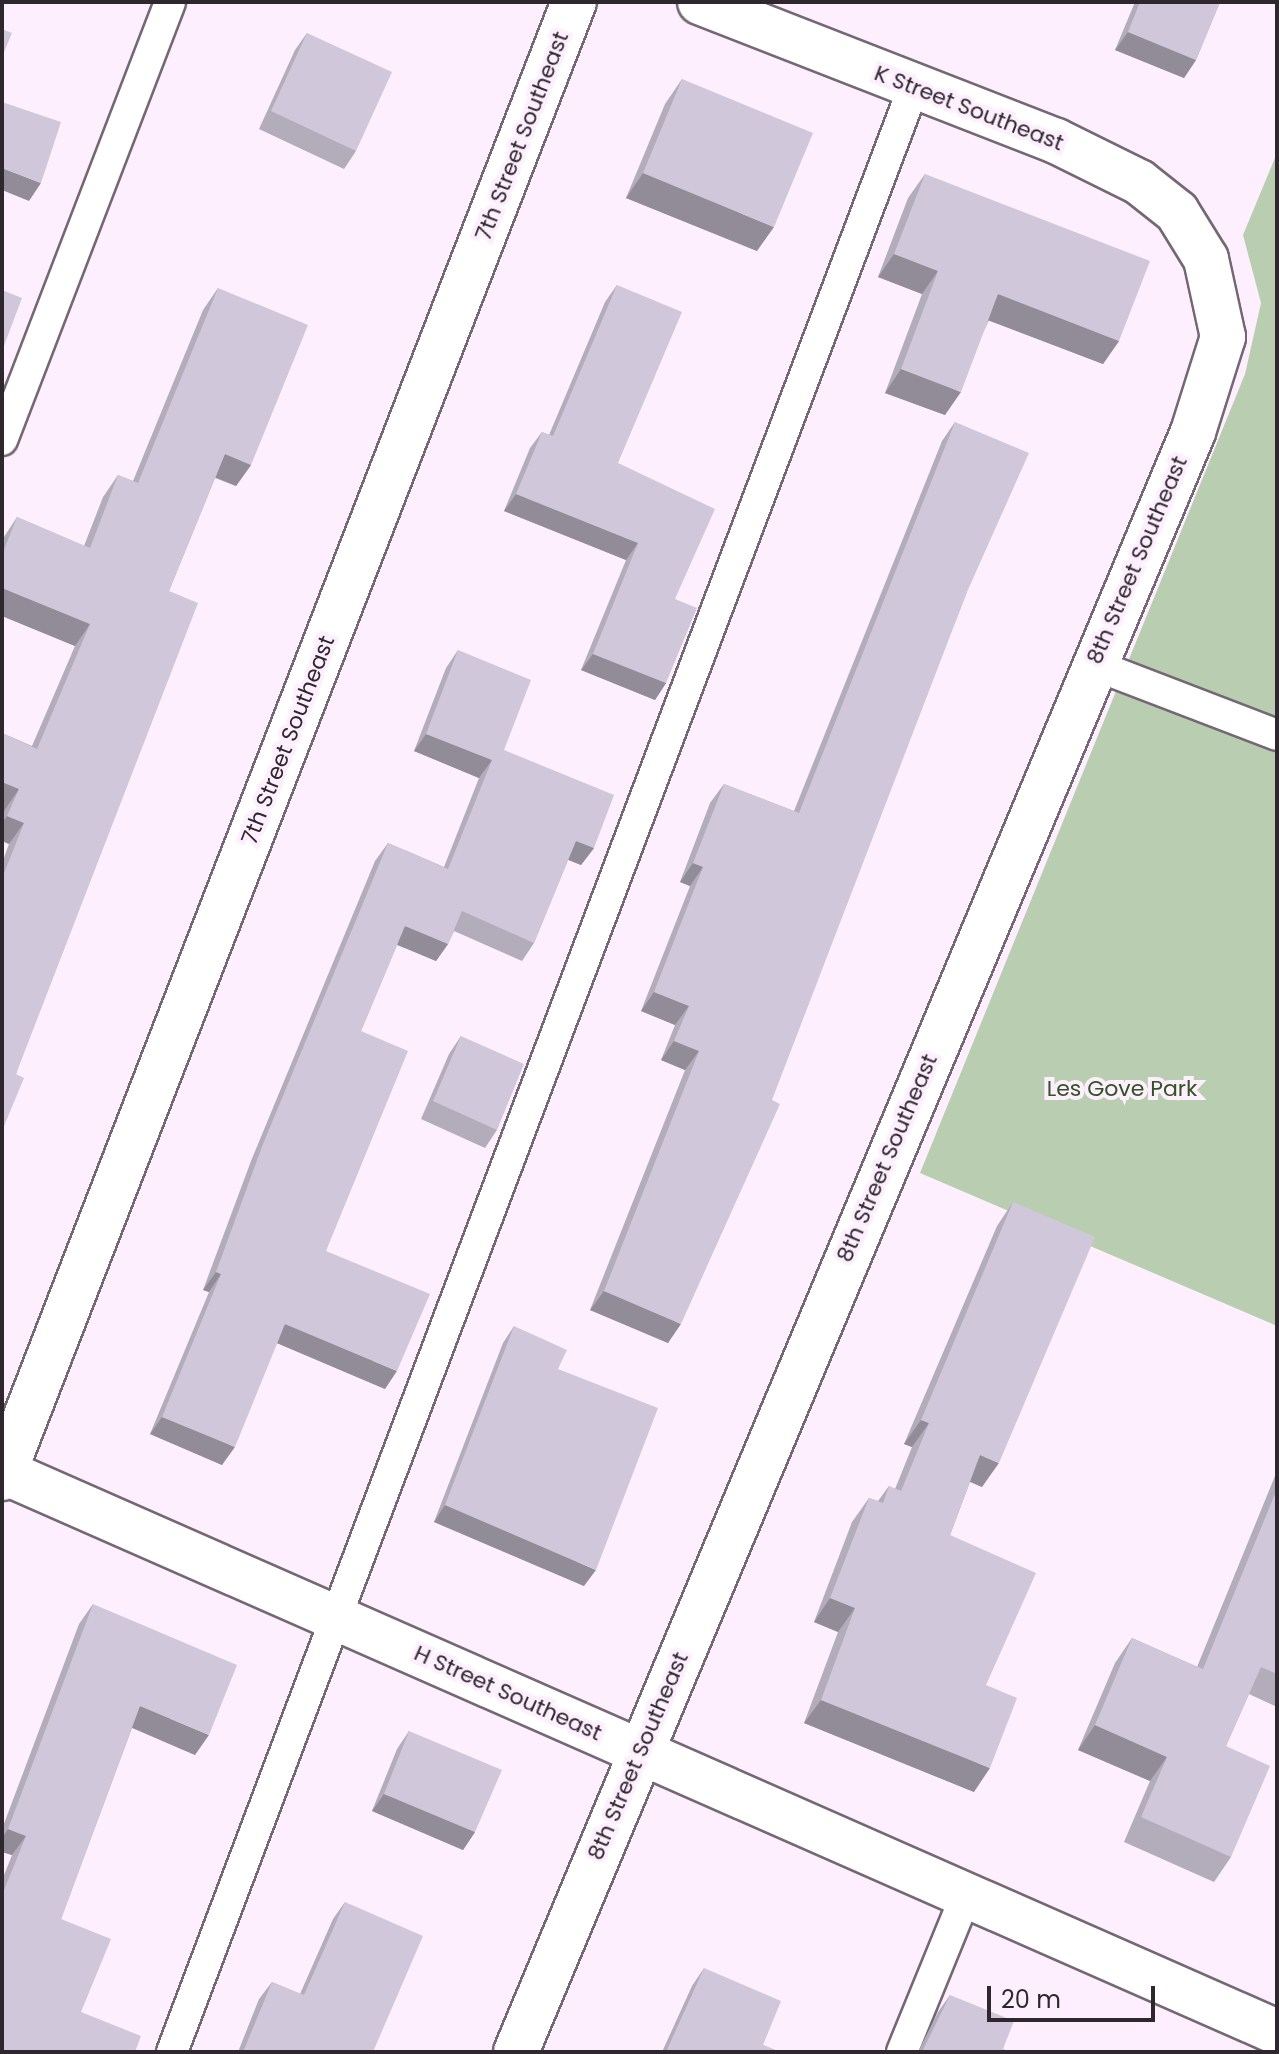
<!DOCTYPE html>
<style>
body{margin:0}
#map{position:relative;width:1279px;height:2054px;overflow:hidden;background:#feeffe;font-family:Poppins,sans-serif}
div>[style]{position:absolute}
.green>*{inset:0;background:#b9ceb1}
.roads{filter:drop-shadow(2px 0 #756875) drop-shadow(-2px 0 #756875) drop-shadow(0 2px #756875) drop-shadow(0 -2px #756875)}
.lane>*{height:30px;margin:-15px;padding:0 15px;transform-origin:15px;border-radius:15px;background:#fff}
.street>*{height:44px;margin:-22px;padding:0 22px;transform-origin:22px;border-radius:22px;background:#fff}
.wall>*{inset:0;background:#b3acbb}
.shaded-wall>*{inset:0;background:#928c99}
.building>*{inset:0;background:#d0c8da}
span{translate:-50% -50%;white-space:nowrap;text-align:center;line-height:1.15;-webkit-text-stroke:8px #feeffe;paint-order:stroke}
.street-label{font-size:22px;color:#2e282e}
.park-label{font-size:22px;color:#325424}
.frame{position:absolute;inset:0;border:4px solid #2e282e;pointer-events:none}
.scale{position:absolute;left:987px;top:1986px;width:168px;height:36px;box-sizing:border-box;border:4px solid #2e282e;border-top:0;padding-left:10px;font-size:24px;line-height:28px;white-space:nowrap;color:#2e282e;-webkit-text-stroke:6px #feeffe;paint-order:stroke}
</style>
<div id="map">
<div class="green">
<i style="clip-path:polygon(1277px 153px,1277px 1326px,920px 1173px,1245px 374px,1261px 303px,1243px 235px)"></i>
</div>
<div class="roads">
<div class="lane">
<i style="left:2px;top:440px;width:469px;rotate:-69deg"></i>
<i style="left:1092px;top:664px;width:198px;rotate:21deg"></i>
<i style="left:172px;top:2052px;width:2101px;rotate:-69.32deg"></i>
<i style="left:902px;top:2052px;width:170px;rotate:-67.8deg"></i>
</div>
<div class="street">
<i style="left:2px;top:1471px;width:1393px;rotate:23.75deg"></i>
<i style="left:2px;top:1478px;width:1583px;rotate:-68.82deg"></i>
<i style="left:516px;top:2052px;width:1756px;rotate:-67.32deg"></i>
<i style="left:1193px;top:432px;width:100px;rotate:-72.5deg"></i>
<i style="left:1223px;top:337px;width:80px;rotate:-102.3deg"></i>
<i style="left:1206px;top:259px;width:55px;rotate:-121.7deg"></i>
<i style="left:1177px;top:212px;width:48px;rotate:-141.7deg"></i>
<i style="left:1139px;top:182px;width:93px;rotate:-153.7deg"></i>
<i style="left:1056px;top:141px;width:382px;rotate:-158.7deg"></i>
</div>
</div>
<div class="wall">
<i style="clip-path:polygon(1135px 2px,1220px 2px,1196px 60px,1184px 78px,1115px 50px)"></i>
<i style="clip-path:polygon(307px 33px,356px 151px,344px 169px,259px 129px,295px 50px)"></i>
<i style="clip-path:polygon(682px 79px,757px 251px,626px 198px,665px 104px)"></i>
<i style="clip-path:polygon(925px 174px,1119px 341px,1103px 364px,989px 320px,945px 415px,885px 393px,922px 294px,878px 277px,908px 198px)"></i>
<i style="clip-path:polygon(617px 285px,618px 463px,675px 599px,666px 683px,655px 700px,581px 670px,626px 560px,504px 511px,530px 448px,542px 432px,549px 435px,605px 302px)"></i>
<i style="clip-path:polygon(218px 288px,251px 465px,236px 486px,215px 478px,169px 591px,16px 1074px,2px 1131px,2px 863px,9px 844px,2px 841px,2px 815px,4px 811px,2px 810px,2px 733px,32px 746px,75px 646px,2px 616px,2px 540px,17px 517px,84px 546px,103px 497px,118px 475px,133px 481px,203px 310px)"></i>
<i style="clip-path:polygon(955px 422px,967px 592px,668px 1343px,590px 1310px,685px 1070px,661px 1060px,675px 1025px,641px 1011px,690px 886px,680px 882px,710px 803px,724px 784px,794px 811px,942px 441px)"></i>
<i style="clip-path:polygon(458px 650px,504px 750px,594px 848px,581px 865px,568px 860px,534px 943px,522px 961px,454px 931px,448px 944px,436px 961px,397px 945px,361px 1031px,326px 1251px,385px 1389px,277px 1343px,222px 1465px,150px 1434px,209px 1292px,203px 1290px,251px 1161px,375px 861px,388px 843px,444px 867px,479px 778px,414px 751px,446px 668px)"></i>
<i style="clip-path:polygon(461px 1036px,497px 1130px,485px 1148px,421px 1119px,449px 1054px)"></i>
<i style="clip-path:polygon(1013px 1202px,982px 1487px,970px 1482px,950px 1535px,986px 1685px,974px 1792px,804px 1723px,838px 1632px,814px 1622px,852px 1522px,869px 1498px,878px 1501px,889px 1486px,895px 1489px,912px 1447px,904px 1444px,997px 1226px)"></i>
<i style="clip-path:polygon(514px 1326px,584px 1586px,434px 1522px,503px 1343px)"></i>
<i style="clip-path:polygon(1277px 1471px,1277px 1707px,1249px 1694px,1226px 1746px,1231px 1857px,1214px 1882px,1124px 1842px,1150px 1781px,1078px 1750px,1115px 1663px,1132px 1638px,1197px 1667px)"></i>
<i style="clip-path:polygon(93px 1604px,195px 1755px,132px 1728px,61px 1919px,81px 2012px,2px 2052px,2px 1880px,12px 1855px,2px 1852px,2px 1829px,79px 1624px)"></i>
<i style="clip-path:polygon(409px 1731px,475px 1832px,463px 1850px,372px 1811px,397px 1749px)"></i>
<i style="clip-path:polygon(345px 1902px,373px 2052px,238px 2052px,259px 1999px,272px 1982px,300px 1994px,333px 1919px)"></i>
<i style="clip-path:polygon(704px 1968px,763px 2045px,780px 2052px,662px 2052px,692px 1986px)"></i>
<i style="clip-path:polygon(950px 1995px,1003px 2049px,1009px 2052px,918px 2052px,938px 2012px)"></i>
</div>
<div class="shaded-wall">
<i style="clip-path:polygon(1128px 32px,1196px 60px,1184px 78px,1115px 50px)"></i>
<i style="clip-path:polygon(2px 168px,41px 183px,29px 201px,2px 190px)"></i>
<i style="clip-path:polygon(643px 173px,774px 227px,757px 251px,626px 198px)"></i>
<i style="clip-path:polygon(894px 254px,938px 271px,922px 294px,878px 277px)"></i>
<i style="clip-path:polygon(998px 294px,1119px 341px,1103px 364px,982px 318px)"></i>
<i style="clip-path:polygon(901px 369px,961px 392px,945px 415px,885px 393px)"></i>
<i style="clip-path:polygon(225px 454px,251px 465px,236px 486px,210px 475px)"></i>
<i style="clip-path:polygon(516px 494px,638px 543px,626px 560px,504px 511px)"></i>
<i style="clip-path:polygon(2px 588px,90px 624px,75px 646px,2px 616px)"></i>
<i style="clip-path:polygon(593px 654px,666px 683px,655px 700px,581px 670px)"></i>
<i style="clip-path:polygon(426px 734px,492px 760px,479px 778px,414px 751px)"></i>
<i style="clip-path:polygon(2px 782px,19px 789px,4px 811px,2px 810px)"></i>
<i style="clip-path:polygon(7px 816px,24px 823px,9px 844px,2px 841px,2px 823px)"></i>
<i style="clip-path:polygon(576px 841px,594px 848px,581px 865px,564px 858px)"></i>
<i style="clip-path:polygon(693px 863px,703px 867px,690px 886px,680px 882px)"></i>
<i style="clip-path:polygon(405px 926px,448px 944px,436px 961px,393px 943px)"></i>
<i style="clip-path:polygon(654px 992px,689px 1006px,675px 1025px,641px 1011px)"></i>
<i style="clip-path:polygon(674px 1041px,699px 1051px,685px 1070px,661px 1060px)"></i>
<i style="clip-path:polygon(216px 1272px,221px 1274px,209px 1292px,203px 1290px)"></i>
<i style="clip-path:polygon(604px 1291px,681px 1324px,668px 1343px,590px 1310px)"></i>
<i style="clip-path:polygon(285px 1324px,397px 1371px,385px 1389px,272px 1341px)"></i>
<i style="clip-path:polygon(162px 1417px,235px 1447px,222px 1465px,150px 1434px)"></i>
<i style="clip-path:polygon(921px 1420px,929px 1423px,912px 1447px,904px 1444px)"></i>
<i style="clip-path:polygon(980px 1455px,999px 1463px,982px 1487px,964px 1479px)"></i>
<i style="clip-path:polygon(445px 1505px,596px 1570px,584px 1586px,434px 1522px)"></i>
<i style="clip-path:polygon(830px 1598px,855px 1608px,838px 1632px,814px 1622px)"></i>
<i style="clip-path:polygon(821px 1700px,990px 1768px,974px 1792px,804px 1723px)"></i>
<i style="clip-path:polygon(140px 1706px,209px 1735px,195px 1755px,126px 1725px)"></i>
<i style="clip-path:polygon(1095px 1725px,1167px 1757px,1150px 1781px,1078px 1750px)"></i>
<i style="clip-path:polygon(384px 1794px,475px 1832px,463px 1850px,372px 1811px)"></i>
<i style="clip-path:polygon(8px 1829px,26px 1836px,12px 1855px,2px 1852px,2px 1838px)"></i>
</div>
<div class="building">
<i style="clip-path:polygon(1140px 2px,1220px 2px,1196px 60px,1128px 32px)"></i>
<i style="clip-path:polygon(2px 29px,12px 33px,2px 57px)"></i>
<i style="clip-path:polygon(307px 33px,392px 72px,356px 151px,271px 111px)"></i>
<i style="clip-path:polygon(682px 79px,813px 133px,774px 227px,643px 173px)"></i>
<i style="clip-path:polygon(2px 102px,61px 122px,41px 183px,2px 168px)"></i>
<i style="clip-path:polygon(925px 174px,1150px 261px,1119px 341px,998px 294px,961px 392px,901px 369px,938px 271px,894px 254px)"></i>
<i style="clip-path:polygon(617px 285px,682px 312px,618px 463px,715px 509px,675px 599px,697px 608px,666px 683px,593px 654px,638px 543px,516px 494px,542px 432px,553px 436px)"></i>
<i style="clip-path:polygon(218px 288px,308px 325px,251px 465px,225px 454px,169px 591px,198px 603px,16px 1074px,24px 1078px,2px 1131px,2px 878px,24px 823px,7px 816px,19px 789px,2px 782px,2px 733px,37px 749px,90px 624px,2px 588px,2px 555px,17px 517px,90px 548px,118px 475px,138px 483px)"></i>
<i style="clip-path:polygon(2px 290px,22px 298px,2px 351px)"></i>
<i style="clip-path:polygon(955px 422px,1029px 453px,967px 592px,772px 1100px,780px 1104px,681px 1324px,604px 1291px,699px 1051px,674px 1041px,689px 1006px,654px 992px,703px 867px,693px 863px,724px 784px,799px 813px)"></i>
<i style="clip-path:polygon(458px 650px,531px 680px,504px 750px,614px 795px,594px 848px,576px 841px,534px 943px,462px 911px,448px 944px,405px 926px,361px 1031px,408px 1051px,326px 1251px,430px 1294px,397px 1371px,285px 1324px,235px 1447px,162px 1417px,221px 1274px,216px 1272px,263px 1144px,388px 843px,448px 869px,492px 760px,426px 734px)"></i>
<i style="clip-path:polygon(461px 1036px,524px 1064px,497px 1130px,433px 1101px)"></i>
<i style="clip-path:polygon(1013px 1202px,1095px 1237px,999px 1463px,980px 1455px,950px 1535px,1036px 1573px,986px 1685px,1017px 1698px,990px 1768px,821px 1700px,855px 1608px,830px 1598px,869px 1498px,883px 1503px,889px 1486px,901px 1491px,929px 1423px,921px 1420px)"></i>
<i style="clip-path:polygon(514px 1326px,567px 1350px,558px 1369px,658px 1408px,596px 1570px,445px 1505px)"></i>
<i style="clip-path:polygon(1277px 1489px,1277px 1674px,1261px 1667px,1226px 1746px,1270px 1766px,1231px 1857px,1141px 1817px,1167px 1757px,1095px 1725px,1132px 1638px,1203px 1669px)"></i>
<i style="clip-path:polygon(93px 1604px,237px 1665px,209px 1735px,140px 1706px,61px 1919px,111px 1939px,81px 2012px,141px 2036px,135px 2052px,2px 2052px,2px 1895px,26px 1836px,8px 1829px)"></i>
<i style="clip-path:polygon(409px 1731px,502px 1770px,475px 1832px,384px 1794px)"></i>
<i style="clip-path:polygon(345px 1902px,423px 1936px,373px 2052px,243px 2052px,272px 1982px,304px 1995px)"></i>
<i style="clip-path:polygon(704px 1968px,781px 2001px,763px 2045px,780px 2052px,666px 2052px)"></i>
<i style="clip-path:polygon(950px 1995px,1014px 2021px,1003px 2049px,1009px 2052px,922px 2052px)"></i>
</div>
<div class="street-label">
<span style="left:969px;top:108px;rotate:21deg">K Street Southeast</span>
<span style="left:522px;top:136px;rotate:-69deg">7th Street Southeast</span>
<span style="left:1137px;top:560px;rotate:-67deg">8th Street Southeast</span>
<span style="left:288px;top:740px;rotate:-69deg">7th Street Southeast</span>
<span style="left:887px;top:1158px;rotate:-67deg">8th Street Southeast</span>
<span style="left:508px;top:1693px;rotate:24deg">H Street Southeast</span>
<span style="left:638px;top:1756px;rotate:-67deg">8th Street Southeast</span>
</div>
<div class="park-label">
<span style="left:1122px;top:1089px">Les Gove Park</span>
</div>
<div class="frame"></div>
<div class="scale">20 m</div>
</div>
